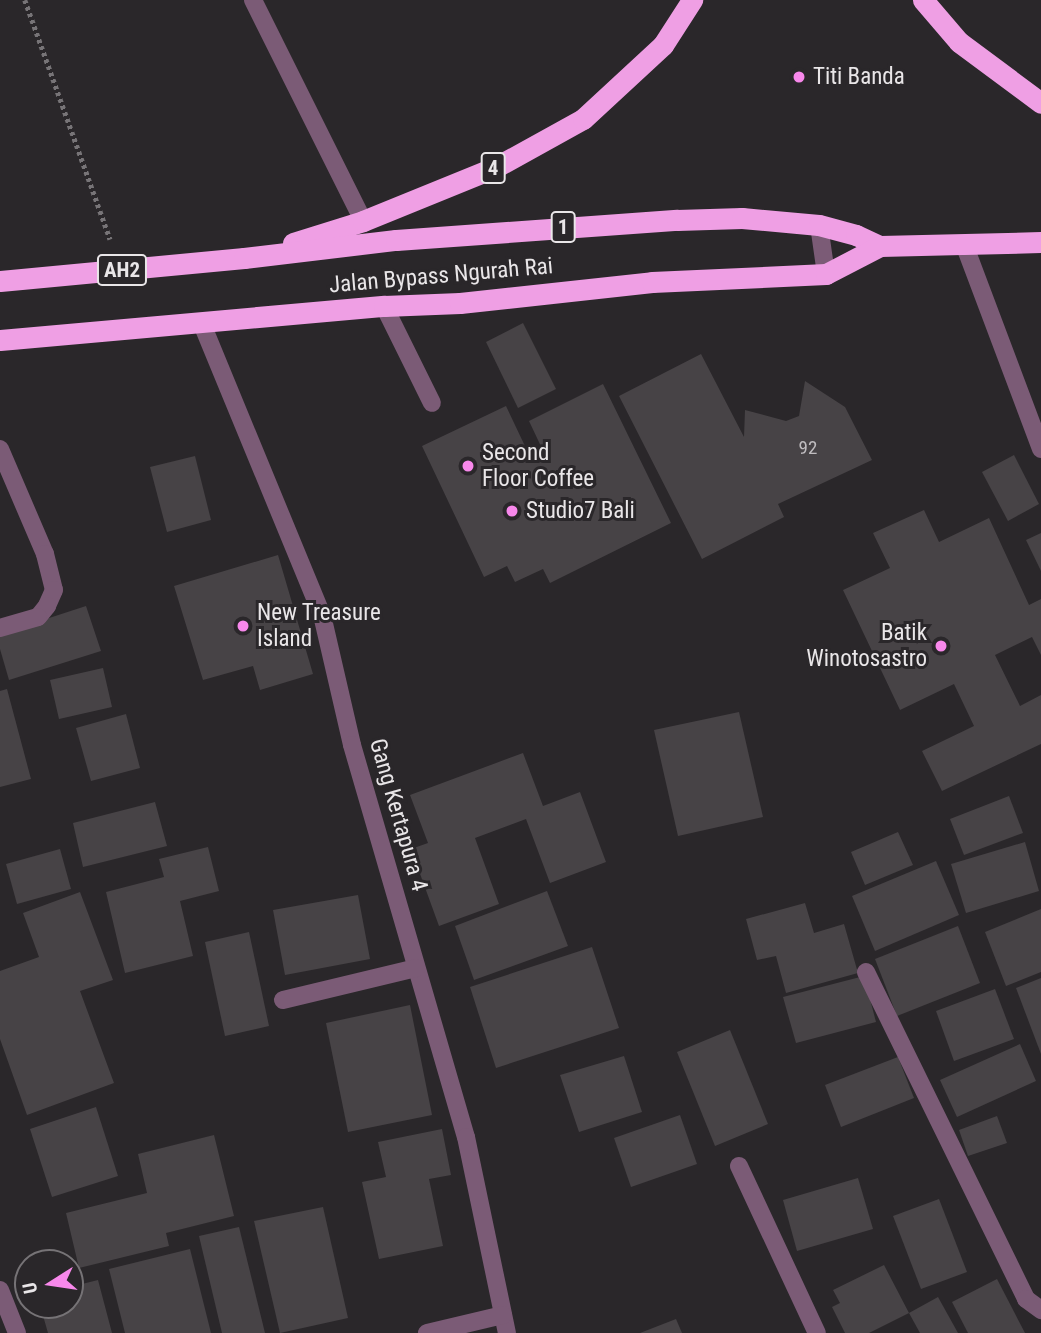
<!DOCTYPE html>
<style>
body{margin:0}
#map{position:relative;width:1041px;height:1333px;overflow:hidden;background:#2a272a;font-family:"Roboto Condensed",sans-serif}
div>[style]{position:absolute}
.building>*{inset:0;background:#474346}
.path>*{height:4.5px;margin-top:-2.25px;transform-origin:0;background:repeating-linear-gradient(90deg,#777477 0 3.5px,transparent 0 7px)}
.lane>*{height:18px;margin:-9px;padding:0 9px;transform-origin:9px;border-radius:9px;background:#7b5b76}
.street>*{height:18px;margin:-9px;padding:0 9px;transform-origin:9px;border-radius:9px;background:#7b5b76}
.highway>*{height:21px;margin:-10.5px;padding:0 10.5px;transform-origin:10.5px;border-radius:10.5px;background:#ef9fe4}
.dots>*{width:19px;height:19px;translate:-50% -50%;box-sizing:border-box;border:4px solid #2a272a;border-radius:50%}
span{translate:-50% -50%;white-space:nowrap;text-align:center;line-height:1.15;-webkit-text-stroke:6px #2a272a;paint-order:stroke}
.number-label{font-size:19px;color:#c0bdc0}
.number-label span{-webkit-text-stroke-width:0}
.shield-label span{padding:2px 5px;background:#2a272a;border:2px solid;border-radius:5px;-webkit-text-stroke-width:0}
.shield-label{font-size:21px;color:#e9e6e8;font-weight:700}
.poi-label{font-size:23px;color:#e9e6e8}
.left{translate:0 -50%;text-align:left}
.right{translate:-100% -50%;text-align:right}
.street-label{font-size:23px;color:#e9e6e8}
.north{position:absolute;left:14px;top:1249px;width:70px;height:70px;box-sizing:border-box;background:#2a272a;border:2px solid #767376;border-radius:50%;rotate:258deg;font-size:19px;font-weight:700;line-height:28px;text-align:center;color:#e9e6e8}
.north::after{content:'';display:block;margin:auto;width:24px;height:32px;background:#f888eb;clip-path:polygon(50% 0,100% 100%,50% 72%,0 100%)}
</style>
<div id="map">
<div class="building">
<i style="clip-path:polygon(523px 323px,556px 389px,518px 408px,486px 342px)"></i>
<i style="clip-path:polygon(701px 354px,744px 437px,745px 410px,786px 421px,799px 416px,805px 381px,845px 407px,872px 460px,778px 504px,784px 517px,702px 559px,619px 396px)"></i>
<i style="clip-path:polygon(603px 384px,671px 523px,550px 583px,543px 569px,515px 582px,507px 566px,484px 577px,422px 446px,506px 406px,533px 463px,546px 457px,529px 421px)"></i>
<i style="clip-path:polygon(1014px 455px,1039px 504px,1008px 521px,982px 472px)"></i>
<i style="clip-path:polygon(195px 456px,211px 520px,167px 532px,150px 467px)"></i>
<i style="clip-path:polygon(924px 510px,939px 542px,989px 518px,1029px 605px,1041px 599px,1041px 655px,1032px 637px,995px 655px,1020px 706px,1041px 695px,1041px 744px,942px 791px,922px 751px,974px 726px,954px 684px,900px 710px,843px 590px,890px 568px,873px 533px)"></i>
<i style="clip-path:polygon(1041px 533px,1041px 571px,1026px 540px)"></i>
<i style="clip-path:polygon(278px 555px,313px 674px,260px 690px,253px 666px,203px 680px,174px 586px)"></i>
<i style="clip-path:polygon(86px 606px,101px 651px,9px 680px,0 649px,0 634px)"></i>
<i style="clip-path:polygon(103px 668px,112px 707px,59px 719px,50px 680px)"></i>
<i style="clip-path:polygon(7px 689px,31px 779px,0 787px,0 691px)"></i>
<i style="clip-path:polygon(739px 712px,763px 817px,678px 836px,654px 730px)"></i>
<i style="clip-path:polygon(126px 714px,140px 768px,91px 781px,76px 728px)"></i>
<i style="clip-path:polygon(523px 753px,543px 806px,580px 792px,606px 862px,550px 883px,526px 819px,475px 838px,499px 904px,439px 926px,411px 849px,428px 843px,410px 795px)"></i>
<i style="clip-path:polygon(1009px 796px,1023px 833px,964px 855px,950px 819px)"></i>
<i style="clip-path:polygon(155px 802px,167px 846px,83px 867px,73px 823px)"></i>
<i style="clip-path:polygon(898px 832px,913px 865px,865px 885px,851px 852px)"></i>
<i style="clip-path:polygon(1025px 842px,1039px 891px,966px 913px,951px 864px)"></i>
<i style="clip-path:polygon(208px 847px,219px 891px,180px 901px,193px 956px,125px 973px,106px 892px,164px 877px,159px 859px)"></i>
<i style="clip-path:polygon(60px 849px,71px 889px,17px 904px,6px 864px)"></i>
<i style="clip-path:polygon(936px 861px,959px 915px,875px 951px,852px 896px)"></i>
<i style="clip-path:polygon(547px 891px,568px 946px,474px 980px,455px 926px)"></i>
<i style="clip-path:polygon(80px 892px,113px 980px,80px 991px,114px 1083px,27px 1115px,0 1039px,0 971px,39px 957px,23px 913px)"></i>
<i style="clip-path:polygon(358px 895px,370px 959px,285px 975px,273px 910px)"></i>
<i style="clip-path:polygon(805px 903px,814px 933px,844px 924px,858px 973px,786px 993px,776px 956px,757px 960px,746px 919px)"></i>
<i style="clip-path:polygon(1041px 909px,1041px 972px,1006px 986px,985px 932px)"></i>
<i style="clip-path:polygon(958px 926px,980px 983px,897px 1016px,875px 959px)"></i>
<i style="clip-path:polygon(249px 932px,269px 1026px,225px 1036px,205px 942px)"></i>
<i style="clip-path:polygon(592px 947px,619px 1028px,496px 1068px,470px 987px)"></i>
<i style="clip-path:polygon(864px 976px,876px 1022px,796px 1043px,783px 997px)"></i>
<i style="clip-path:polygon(1041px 978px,1041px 1054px,1016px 988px)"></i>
<i style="clip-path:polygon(995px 989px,1014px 1039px,954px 1061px,936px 1011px)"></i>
<i style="clip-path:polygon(410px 1005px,432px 1115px,348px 1132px,326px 1023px)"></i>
<i style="clip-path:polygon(730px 1030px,768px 1124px,715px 1146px,677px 1052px)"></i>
<i style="clip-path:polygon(1020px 1044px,1036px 1081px,957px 1117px,940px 1080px)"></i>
<i style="clip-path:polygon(624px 1056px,642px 1112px,579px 1132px,560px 1075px)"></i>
<i style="clip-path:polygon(898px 1057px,914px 1098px,841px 1127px,825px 1085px)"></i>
<i style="clip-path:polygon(96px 1107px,118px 1176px,52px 1197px,30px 1129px)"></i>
<i style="clip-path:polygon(680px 1115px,697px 1164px,631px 1187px,614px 1138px)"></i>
<i style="clip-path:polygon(997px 1116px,1007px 1143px,968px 1156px,959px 1130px)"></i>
<i style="clip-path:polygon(442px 1129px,451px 1175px,429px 1179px,443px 1246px,379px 1259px,362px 1182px,386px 1177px,378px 1142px)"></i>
<i style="clip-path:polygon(214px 1135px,234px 1216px,166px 1233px,169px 1246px,79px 1268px,66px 1213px,147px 1193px,138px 1154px)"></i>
<i style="clip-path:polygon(858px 1178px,873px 1229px,797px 1251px,783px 1200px)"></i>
<i style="clip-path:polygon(939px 1199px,967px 1272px,921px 1289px,893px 1216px)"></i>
<i style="clip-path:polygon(323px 1207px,348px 1318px,280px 1333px,254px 1221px)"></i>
<i style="clip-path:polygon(239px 1227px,265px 1333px,222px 1333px,199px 1236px)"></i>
<i style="clip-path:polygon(190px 1249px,211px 1333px,125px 1333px,109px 1269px)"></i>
<i style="clip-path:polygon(884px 1265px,909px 1313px,869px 1333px,845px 1333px,832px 1307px,840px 1303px,833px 1290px)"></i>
<i style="clip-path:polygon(997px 1279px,1025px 1333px,968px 1333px,952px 1302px)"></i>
<i style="clip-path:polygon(98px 1280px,112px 1333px,48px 1333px,40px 1305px,70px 1305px,70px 1287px)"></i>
<i style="clip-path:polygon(938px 1297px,958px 1333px,920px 1333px,909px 1313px)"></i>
<i style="clip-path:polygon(676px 1319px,682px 1333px,640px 1333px)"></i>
</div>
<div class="path">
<i style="left:25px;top:0;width:254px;rotate:70.4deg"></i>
</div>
<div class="lane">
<i style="left:253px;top:0;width:247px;rotate:63.5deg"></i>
<i style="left:819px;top:225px;width:49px;rotate:81.9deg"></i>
<i style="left:384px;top:306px;width:108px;rotate:63.7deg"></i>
</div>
<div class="street">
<i style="left:964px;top:244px;width:219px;rotate:69.4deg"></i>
<i style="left:202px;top:324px;width:315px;rotate:67.6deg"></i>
<i style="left:322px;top:615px;width:133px;rotate:77deg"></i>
<i style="left:352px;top:745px;width:408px;rotate:73.8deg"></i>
<i style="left:466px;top:1137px;width:200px;rotate:78.2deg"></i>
<i style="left:0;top:449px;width:114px;rotate:66.8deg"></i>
<i style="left:45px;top:554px;width:37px;rotate:76deg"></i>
<i style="left:54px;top:590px;width:17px;rotate:114deg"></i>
<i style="left:47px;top:606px;width:14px;rotate:129deg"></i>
<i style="left:38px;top:617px;width:40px;rotate:164deg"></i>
<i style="left:866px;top:972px;width:364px;rotate:63.9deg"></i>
<i style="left:1026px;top:1299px;width:19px;rotate:36deg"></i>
<i style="left:283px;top:1000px;width:137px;rotate:-13.5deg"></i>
<i style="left:739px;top:1166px;width:184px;rotate:65deg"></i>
<i style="left:0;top:1290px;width:46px;rotate:68.4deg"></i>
<i style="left:427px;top:1333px;width:78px;rotate:-13.3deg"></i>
</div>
<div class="highway">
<i style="left:923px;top:0;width:55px;rotate:49.4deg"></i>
<i style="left:959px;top:42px;width:102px;rotate:36.6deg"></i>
<i style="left:293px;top:243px;width:73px;rotate:-17.4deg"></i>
<i style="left:363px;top:221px;width:144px;rotate:-22.1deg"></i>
<i style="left:496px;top:167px;width:99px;rotate:-28.9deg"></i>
<i style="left:583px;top:119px;width:109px;rotate:-42.8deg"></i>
<i style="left:663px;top:45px;width:54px;rotate:-57.2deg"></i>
<i style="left:0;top:281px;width:245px;rotate:-5.4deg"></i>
<i style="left:244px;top:258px;width:153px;rotate:-6.8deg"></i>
<i style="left:396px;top:240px;width:282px;rotate:-4.1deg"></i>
<i style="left:677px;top:220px;width:65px;rotate:-1.8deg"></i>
<i style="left:742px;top:218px;width:77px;rotate:5.2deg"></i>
<i style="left:819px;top:225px;width:38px;rotate:15deg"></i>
<i style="left:856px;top:235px;width:26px;rotate:25deg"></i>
<i style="left:0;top:340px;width:386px;rotate:-5.1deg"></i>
<i style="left:384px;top:306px;width:76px;rotate:-2.3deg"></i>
<i style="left:460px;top:303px;width:193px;rotate:-6.2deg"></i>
<i style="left:652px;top:282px;width:174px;rotate:-2.6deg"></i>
<i style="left:826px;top:274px;width:61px;rotate:-27.4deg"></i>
<i style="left:880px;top:246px;width:161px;rotate:-1.4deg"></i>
</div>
<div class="dots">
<i style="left:799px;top:77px;background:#f888eb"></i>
<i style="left:468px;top:466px;background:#f888eb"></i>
<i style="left:512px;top:511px;background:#f888eb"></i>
<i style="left:243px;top:626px;background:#f888eb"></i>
<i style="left:941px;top:646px;background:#f888eb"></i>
</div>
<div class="number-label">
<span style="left:808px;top:448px">92</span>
</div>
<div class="shield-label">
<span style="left:493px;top:168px">4</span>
<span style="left:563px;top:227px">1</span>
<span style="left:122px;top:270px">AH2</span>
</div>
<div class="poi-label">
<span class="left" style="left:813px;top:77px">Titi Banda</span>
<span class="left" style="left:482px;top:466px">Second<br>Floor Coffee</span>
<span class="left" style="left:526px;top:511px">Studio7 Bali</span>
<span class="left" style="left:257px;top:626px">New Treasure<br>Island</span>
<span class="right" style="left:927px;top:646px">Batik<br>Winotosastro</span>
</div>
<div class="street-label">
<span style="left:441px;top:276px;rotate:-5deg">Jalan Bypass Ngurah Rai</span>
<span style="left:398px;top:815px;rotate:74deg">Gang Kertapura 4</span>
</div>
<div class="north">U</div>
</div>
